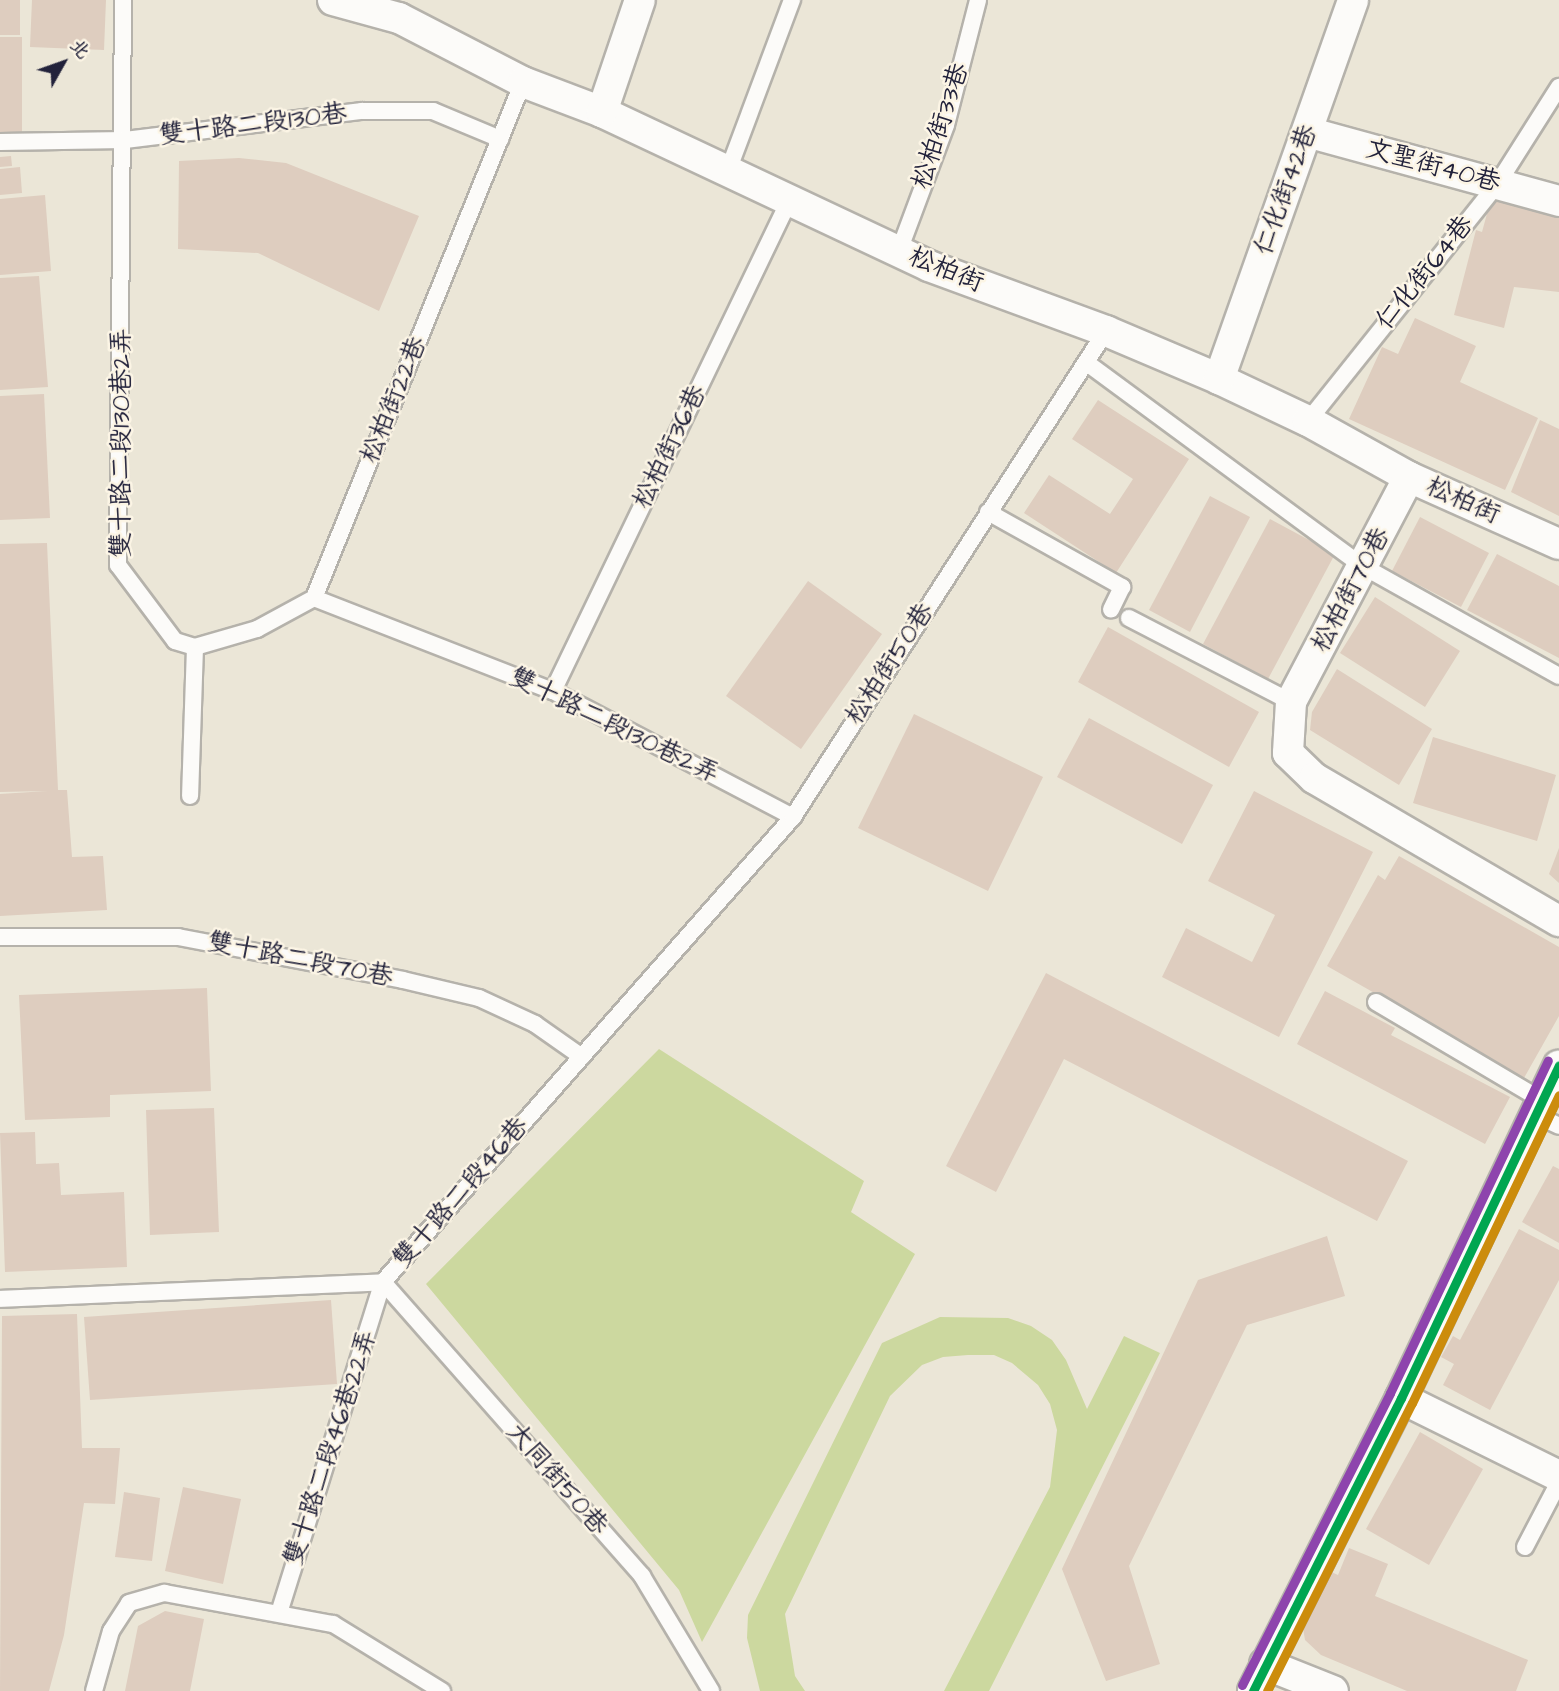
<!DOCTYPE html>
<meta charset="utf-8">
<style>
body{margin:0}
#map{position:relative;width:1559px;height:1691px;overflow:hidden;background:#ebe6d7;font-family:"Architects Daughter","LXGW WenKai TC",sans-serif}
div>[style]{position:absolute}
.green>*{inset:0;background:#ccd89f}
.building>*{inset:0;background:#decdbf}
.roads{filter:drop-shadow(2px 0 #b5b2ab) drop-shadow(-2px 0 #b5b2ab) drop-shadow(0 2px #b5b2ab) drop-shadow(0 -2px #b5b2ab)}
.service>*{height:16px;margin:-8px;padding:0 8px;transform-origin:8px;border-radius:8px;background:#fcfbf9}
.minor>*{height:30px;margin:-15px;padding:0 15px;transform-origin:15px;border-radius:15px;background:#fcfbf9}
.bus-1>*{height:9px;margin:-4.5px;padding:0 4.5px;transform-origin:4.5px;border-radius:4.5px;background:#00a651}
.bus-2>*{height:9px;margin:-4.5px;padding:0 4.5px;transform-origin:4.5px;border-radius:4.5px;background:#cc8c0c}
.bus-3>*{height:9px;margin:-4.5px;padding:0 4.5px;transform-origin:4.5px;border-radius:4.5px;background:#8e44ad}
span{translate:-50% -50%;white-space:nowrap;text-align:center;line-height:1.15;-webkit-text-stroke:5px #fcf5e5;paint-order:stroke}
.street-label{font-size:26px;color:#22223b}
.north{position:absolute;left:28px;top:28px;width:70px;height:70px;-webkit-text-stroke:5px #fcf5e5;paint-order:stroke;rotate:50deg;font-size:19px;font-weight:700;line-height:28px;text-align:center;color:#22223b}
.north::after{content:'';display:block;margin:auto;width:24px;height:32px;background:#22223b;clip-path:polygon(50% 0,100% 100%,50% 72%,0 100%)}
</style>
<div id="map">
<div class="green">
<i style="clip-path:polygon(659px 1049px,864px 1181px,851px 1212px,915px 1254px,702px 1642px,679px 1590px,426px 1284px)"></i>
<i style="clip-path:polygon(940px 1317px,1008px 1318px,1031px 1326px,1052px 1340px,1066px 1360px,1087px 1409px,1124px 1336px,1160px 1353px,989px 1691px,944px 1691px,1050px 1487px,1057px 1430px,1050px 1404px,1038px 1385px,1012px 1363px,994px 1355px,968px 1355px,943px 1357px,922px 1365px,890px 1396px,785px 1614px,795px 1676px,805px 1691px,760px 1691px,747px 1638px,748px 1615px,882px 1343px)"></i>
</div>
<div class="building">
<i style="clip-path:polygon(0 0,20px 0,20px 35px,0 35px)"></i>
<i style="clip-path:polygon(32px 0,106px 0,104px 50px,30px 47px)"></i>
<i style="clip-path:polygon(0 37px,22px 37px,22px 132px,0 132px)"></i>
<i style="clip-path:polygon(11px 156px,12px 166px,0 167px,0 157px)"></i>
<i style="clip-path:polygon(239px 158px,286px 163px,419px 216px,379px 311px,258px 253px,178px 249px,179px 161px)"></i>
<i style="clip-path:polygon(20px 167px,22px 193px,0 195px,0 169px)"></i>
<i style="clip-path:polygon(45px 195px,51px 271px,0 275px,0 199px)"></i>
<i style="clip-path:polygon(1491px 199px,1559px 217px,1559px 292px,1514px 287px,1504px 328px,1454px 315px,1476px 230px,1482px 232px)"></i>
<i style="clip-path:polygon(39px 276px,48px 387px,0 390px,0 278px)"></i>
<i style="clip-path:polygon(1415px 318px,1476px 346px,1460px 382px,1538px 418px,1505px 490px,1349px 419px,1382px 347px,1398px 354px)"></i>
<i style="clip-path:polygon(44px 394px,50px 518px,0 520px,0 396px)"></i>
<i style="clip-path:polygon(1098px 400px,1189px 459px,1116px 573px,1024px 513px,1049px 475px,1110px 514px,1133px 479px,1072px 439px)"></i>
<i style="clip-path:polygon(1540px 420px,1559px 429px,1559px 516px,1511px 492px)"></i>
<i style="clip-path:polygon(1210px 496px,1250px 517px,1190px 632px,1149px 610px)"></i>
<i style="clip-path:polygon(1420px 517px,1489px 553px,1461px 607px,1392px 571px)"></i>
<i style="clip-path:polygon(1270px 519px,1335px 554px,1268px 679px,1203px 644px)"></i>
<i style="clip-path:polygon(47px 543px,58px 790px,67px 790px,72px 857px,103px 856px,107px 910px,0 916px,0 794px,47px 791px,0 792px,0 544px)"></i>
<i style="clip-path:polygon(1497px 554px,1559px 586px,1559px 658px,1467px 610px)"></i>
<i style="clip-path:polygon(808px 581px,882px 634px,801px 749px,726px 696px)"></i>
<i style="clip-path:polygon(1375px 597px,1460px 651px,1425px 707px,1340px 653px)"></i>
<i style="clip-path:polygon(1108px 627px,1259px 712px,1229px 767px,1078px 682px)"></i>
<i style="clip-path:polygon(1337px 669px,1432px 729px,1399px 785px,1310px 730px,1312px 712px)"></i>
<i style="clip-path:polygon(914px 714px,1043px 777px,988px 891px,858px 828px)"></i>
<i style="clip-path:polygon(1089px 718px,1213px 785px,1182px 844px,1057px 777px)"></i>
<i style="clip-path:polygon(1433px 737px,1556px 775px,1537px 841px,1413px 803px)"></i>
<i style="clip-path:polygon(1254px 791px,1373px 852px,1279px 1037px,1162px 977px,1186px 928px,1252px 962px,1275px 915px,1208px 881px)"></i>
<i style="clip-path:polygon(1559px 848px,1559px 883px,1549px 874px)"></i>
<i style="clip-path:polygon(1399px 856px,1559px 947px,1559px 1016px,1524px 1078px,1327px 966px,1378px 875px,1385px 880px)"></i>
<i style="clip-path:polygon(1046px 973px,1408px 1161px,1377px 1221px,1064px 1059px,996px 1192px,946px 1166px)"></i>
<i style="clip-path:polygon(207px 988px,211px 1091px,110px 1095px,110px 1117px,25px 1120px,19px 995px)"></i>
<i style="clip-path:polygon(1325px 991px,1395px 1028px,1391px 1035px,1510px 1097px,1485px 1144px,1297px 1044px)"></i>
<i style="clip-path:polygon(214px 1108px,219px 1232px,150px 1235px,146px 1110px)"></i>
<i style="clip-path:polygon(35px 1132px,36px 1164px,59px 1163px,61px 1195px,124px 1192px,127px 1267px,5px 1272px,0 1133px)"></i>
<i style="clip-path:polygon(1553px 1166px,1559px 1169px,1559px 1243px,1522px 1222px)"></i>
<i style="clip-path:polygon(1519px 1229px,1559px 1250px,1559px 1280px,1490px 1410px,1443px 1385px,1454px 1364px,1441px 1357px,1453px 1336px,1460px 1340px)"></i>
<i style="clip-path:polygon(1327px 1236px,1345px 1296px,1247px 1325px,1129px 1566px,1160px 1664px,1106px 1681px,1062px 1569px,1198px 1280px)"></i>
<i style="clip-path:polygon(331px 1300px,337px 1384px,90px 1400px,84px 1317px)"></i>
<i style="clip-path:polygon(77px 1314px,82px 1448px,120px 1448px,115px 1504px,84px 1503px,64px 1635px,49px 1691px,0 1691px,2px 1316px)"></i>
<i style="clip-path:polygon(1420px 1432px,1483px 1469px,1429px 1565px,1366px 1529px)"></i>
<i style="clip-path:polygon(183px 1487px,241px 1499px,223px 1584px,165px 1571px)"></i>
<i style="clip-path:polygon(124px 1492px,160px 1498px,152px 1561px,115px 1557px)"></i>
<i style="clip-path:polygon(1349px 1548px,1388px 1564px,1375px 1596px,1528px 1660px,1516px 1691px,1407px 1691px,1321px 1655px,1305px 1640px,1303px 1628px,1327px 1570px,1338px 1575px)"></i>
<i style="clip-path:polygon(165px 1611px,204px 1619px,190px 1691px,125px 1691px,138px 1626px)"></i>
</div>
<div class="roads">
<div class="service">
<i style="left:123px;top:0;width:565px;rotate:90.51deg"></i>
<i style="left:118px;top:565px;width:95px;rotate:53.1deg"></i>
<i style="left:175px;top:641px;width:21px;rotate:17deg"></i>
<i style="left:195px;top:647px;width:149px;rotate:91.9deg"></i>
<i style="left:0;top:142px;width:125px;rotate:-0.9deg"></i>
<i style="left:125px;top:140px;width:239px;rotate:-7deg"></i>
<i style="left:362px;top:111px;width:71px"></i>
<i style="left:433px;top:111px;width:73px;rotate:22.7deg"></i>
<i style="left:728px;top:171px;width:183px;rotate:-69.5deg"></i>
<i style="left:899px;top:251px;width:134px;rotate:-69.5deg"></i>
<i style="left:946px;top:125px;width:129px;rotate:-75.6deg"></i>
<i style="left:1087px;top:363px;width:344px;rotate:36.4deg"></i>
<i style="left:1364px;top:567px;width:223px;rotate:29.2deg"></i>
<i style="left:1308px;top:421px;width:305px;rotate:-51.4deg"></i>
<i style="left:1498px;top:183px;width:114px;rotate:-57.6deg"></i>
<i style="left:988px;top:512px;width:154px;rotate:29.2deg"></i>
<i style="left:1122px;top:587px;width:25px;rotate:116deg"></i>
<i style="left:314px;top:598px;width:256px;rotate:21.3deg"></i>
<i style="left:553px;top:691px;width:271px;rotate:27.7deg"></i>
<i style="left:1129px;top:618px;width:182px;rotate:27.4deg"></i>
<i style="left:195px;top:647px;width:65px;rotate:-16.2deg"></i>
<i style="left:257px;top:629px;width:65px;rotate:-28.5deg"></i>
<i style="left:314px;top:598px;width:557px;rotate:-67.95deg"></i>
<i style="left:553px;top:691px;width:542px;rotate:-64.29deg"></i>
<i style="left:0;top:937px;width:178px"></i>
<i style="left:178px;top:937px;width:229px;rotate:10.8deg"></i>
<i style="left:403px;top:980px;width:78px;rotate:13.3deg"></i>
<i style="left:479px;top:998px;width:62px;rotate:24.9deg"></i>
<i style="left:535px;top:1024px;width:57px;rotate:35.1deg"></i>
<i style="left:1376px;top:1002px;width:196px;rotate:30.6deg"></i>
<i style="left:1538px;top:1116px;width:23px;rotate:25deg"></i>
<i style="left:383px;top:1282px;width:392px;rotate:48.6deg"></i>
<i style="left:642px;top:1576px;width:134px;rotate:59deg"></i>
<i style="left:0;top:1299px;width:383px;rotate:-2.5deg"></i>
<i style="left:383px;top:1282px;width:620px;rotate:-48.6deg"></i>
<i style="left:793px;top:817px;width:578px;rotate:-57.22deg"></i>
<i style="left:1525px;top:1547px;width:73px;rotate:-62.4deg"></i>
<i style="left:279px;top:1613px;width:347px;rotate:-72.6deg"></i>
<i style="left:94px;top:1691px;width:62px;rotate:-74.2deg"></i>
<i style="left:111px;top:1631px;width:33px;rotate:-57deg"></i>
<i style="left:129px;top:1603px;width:37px;rotate:-16deg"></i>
<i style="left:165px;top:1593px;width:171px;rotate:10.5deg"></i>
<i style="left:333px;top:1624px;width:128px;rotate:31.6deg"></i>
</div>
<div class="minor">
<i style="left:333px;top:0;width:68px;rotate:15.3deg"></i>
<i style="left:399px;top:18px;width:140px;rotate:27.3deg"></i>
<i style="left:523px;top:82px;width:85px;rotate:20.8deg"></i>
<i style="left:602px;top:112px;width:361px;rotate:25.2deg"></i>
<i style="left:929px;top:266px;width:189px;rotate:20.2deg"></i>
<i style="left:1106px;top:331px;width:123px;rotate:23deg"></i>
<i style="left:1219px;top:379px;width:98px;rotate:25.3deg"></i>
<i style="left:1308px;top:421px;width:115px;rotate:29deg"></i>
<i style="left:1409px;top:477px;width:164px;rotate:24.1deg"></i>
<i style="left:602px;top:112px;width:118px;rotate:-71.3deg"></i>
<i style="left:1307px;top:132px;width:261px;rotate:15.3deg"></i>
<i style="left:1219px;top:379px;width:402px;rotate:-70.5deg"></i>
<i style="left:1409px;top:477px;width:254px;rotate:117.7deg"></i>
<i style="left:1291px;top:702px;width:51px;rotate:93.4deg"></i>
<i style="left:1288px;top:753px;width:36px;rotate:44deg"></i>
<i style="left:1314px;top:778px;width:284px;rotate:30.3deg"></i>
<i style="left:1401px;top:1398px;width:176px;rotate:26.3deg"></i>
<i style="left:1265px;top:1664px;width:73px;rotate:21.7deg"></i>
<i style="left:1253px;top:1691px;width:328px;rotate:-63.2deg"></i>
<i style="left:1401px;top:1398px;width:368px;rotate:-64.6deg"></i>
</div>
</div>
<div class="bus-1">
<i style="left:1253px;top:1691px;width:328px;rotate:-63.2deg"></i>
<i style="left:1401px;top:1398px;width:368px;rotate:-64.6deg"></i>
</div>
<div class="bus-2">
<i style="left:1267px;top:1691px;width:322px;rotate:-63.3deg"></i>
<i style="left:1412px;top:1403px;width:341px;rotate:-64.5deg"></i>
</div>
<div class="bus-3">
<i style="left:1242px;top:1685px;width:327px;rotate:-63.1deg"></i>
<i style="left:1390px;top:1393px;width:368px;rotate:-64.6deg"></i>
</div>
<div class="street-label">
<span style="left:253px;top:125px;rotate:-7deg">雙十路二段130巷</span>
<span style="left:941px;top:126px;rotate:-72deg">松柏街33巷</span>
<span style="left:1433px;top:166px;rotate:15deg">文聖街40巷</span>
<span style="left:1286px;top:190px;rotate:-70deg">仁化街42巷</span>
<span style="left:946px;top:270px;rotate:22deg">松柏街</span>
<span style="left:1425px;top:273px;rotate:-51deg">仁化街64巷</span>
<span style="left:394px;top:400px;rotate:-68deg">松柏街22巷</span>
<span style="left:122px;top:443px;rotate:-90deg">雙十路二段130巷2弄</span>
<span style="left:670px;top:447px;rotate:-64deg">松柏街36巷</span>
<span style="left:1463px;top:501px;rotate:24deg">松柏街</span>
<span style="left:1351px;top:590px;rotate:-62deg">松柏街70巷</span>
<span style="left:890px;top:664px;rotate:-57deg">松柏街50巷</span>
<span style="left:614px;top:726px;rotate:26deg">雙十路二段130巷2弄</span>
<span style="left:300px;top:960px;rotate:11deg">雙十路二段70巷</span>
<span style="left:461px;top:1193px;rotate:-49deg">雙十路二段46巷</span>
<span style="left:331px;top:1448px;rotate:-72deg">雙十路二段46巷22弄</span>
<span style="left:557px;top:1479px;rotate:49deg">大同街50巷</span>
</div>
<div class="north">北</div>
</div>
